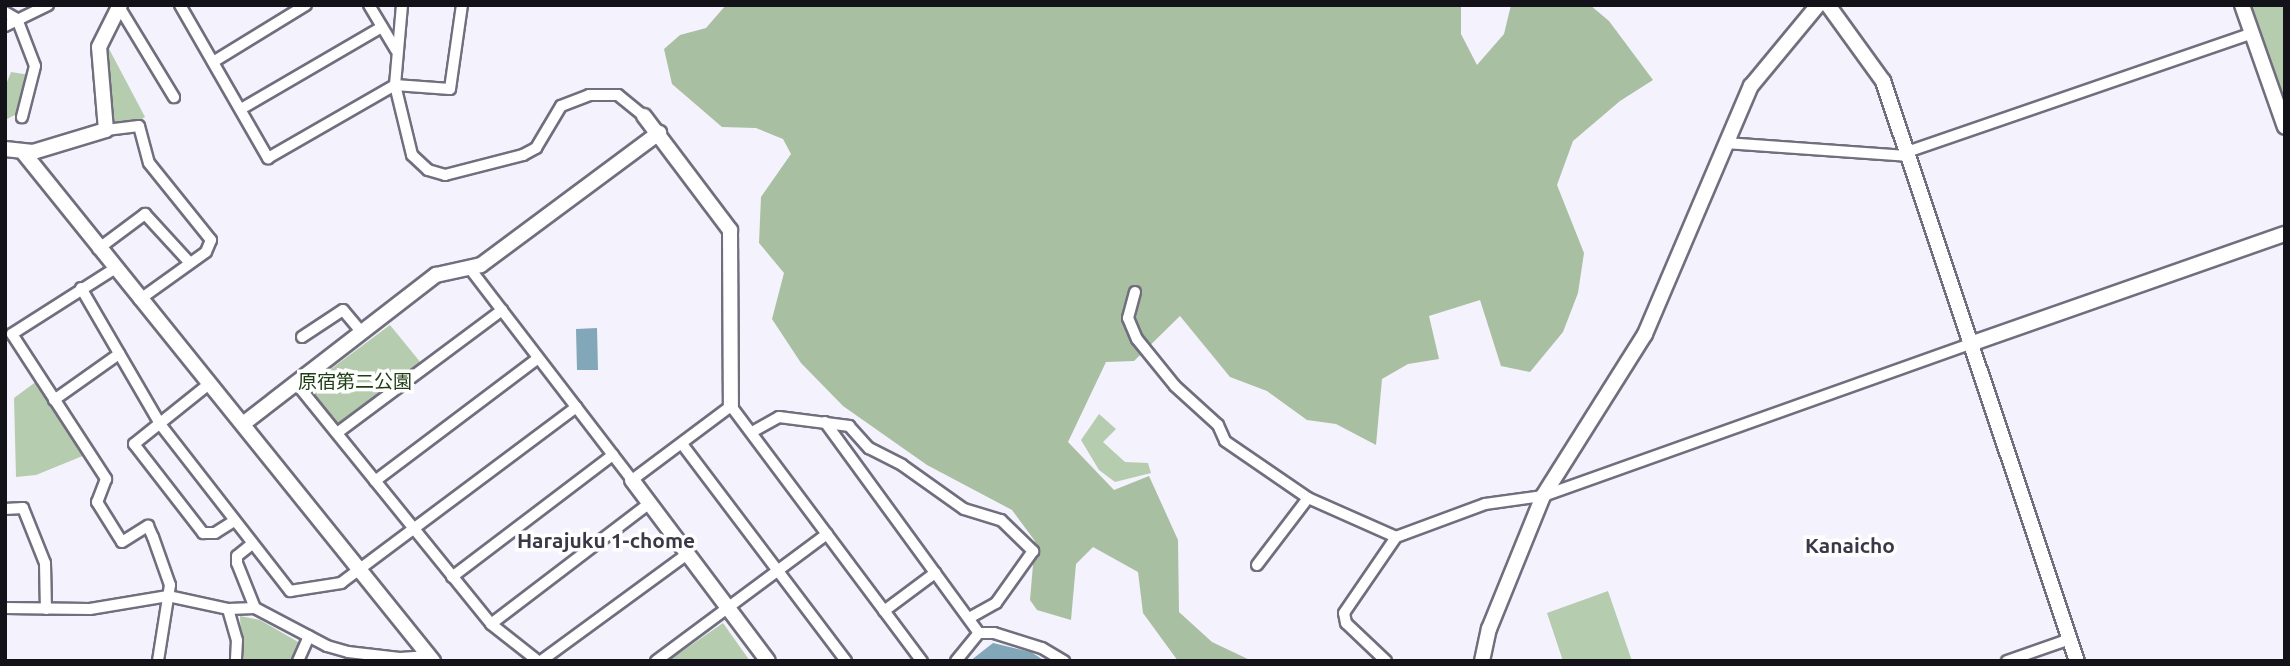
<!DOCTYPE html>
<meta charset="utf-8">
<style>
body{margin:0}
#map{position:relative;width:2290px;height:666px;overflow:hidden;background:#f4f2fd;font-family:Ubuntu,"Noto Sans JP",sans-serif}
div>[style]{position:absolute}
.green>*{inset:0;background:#b6ccaf}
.forest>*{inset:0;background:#a8bfa1}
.water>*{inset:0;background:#82a7b8}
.roads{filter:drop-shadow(2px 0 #716e7d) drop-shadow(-2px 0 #716e7d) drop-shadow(0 2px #716e7d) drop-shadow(0 -2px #716e7d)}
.minor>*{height:10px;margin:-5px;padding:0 5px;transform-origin:5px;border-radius:5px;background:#fff}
.tertiary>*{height:14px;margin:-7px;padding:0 7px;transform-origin:7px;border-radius:7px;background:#fff}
span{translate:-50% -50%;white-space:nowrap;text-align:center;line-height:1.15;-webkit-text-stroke:7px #fff;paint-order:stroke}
.park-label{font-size:19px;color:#203f15}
.neighbourhood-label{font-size:21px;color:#3a3846;font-weight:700}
.frame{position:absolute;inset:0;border:7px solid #131218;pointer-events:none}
</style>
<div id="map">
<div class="green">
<i style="clip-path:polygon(2250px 5px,2285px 5px,2285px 104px)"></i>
<i style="clip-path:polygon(107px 45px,145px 117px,137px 122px,111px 125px)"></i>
<i style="clip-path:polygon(11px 72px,30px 75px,19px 113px,5px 120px,5px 87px)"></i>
<i style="clip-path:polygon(390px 325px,421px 363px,337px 427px,308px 386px)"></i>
<i style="clip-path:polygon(37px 381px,85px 455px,36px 475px,16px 477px,14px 398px)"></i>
<i style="clip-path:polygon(1099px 414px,1116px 429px,1103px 442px,1125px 462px,1148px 463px,1151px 473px,1115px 482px,1099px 470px,1081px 440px)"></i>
<i style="clip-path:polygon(1608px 591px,1632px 661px,1563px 661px,1547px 613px)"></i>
<i style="clip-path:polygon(240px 616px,260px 620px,300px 643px,291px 661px,242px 661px)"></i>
<i style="clip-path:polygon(723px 623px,750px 661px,668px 661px)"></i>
</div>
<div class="forest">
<i style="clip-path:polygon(726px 5px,1461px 5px,1461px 34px,1477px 65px,1504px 34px,1511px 5px,1590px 5px,1609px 21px,1653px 80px,1620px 101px,1573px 141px,1557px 185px,1584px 253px,1578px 293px,1563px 332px,1530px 372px,1501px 366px,1480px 300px,1429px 316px,1439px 359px,1408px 364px,1382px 379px,1376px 445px,1336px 424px,1307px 420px,1267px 391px,1230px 377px,1180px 316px,1134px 361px,1106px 362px,1068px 442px,1114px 490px,1149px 476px,1178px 540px,1179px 612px,1212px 642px,1252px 661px,1178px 661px,1143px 613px,1138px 572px,1093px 547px,1076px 564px,1071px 620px,1037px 610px,1030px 600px,1035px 541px,1012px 510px,927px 465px,843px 406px,801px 363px,772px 319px,784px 273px,759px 243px,761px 197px,791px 154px,783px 139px,756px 128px,722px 127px,672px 84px,664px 49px,680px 35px,706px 28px)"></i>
</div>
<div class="water">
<i style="clip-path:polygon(597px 328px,598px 370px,577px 370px,576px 329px)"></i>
<i style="clip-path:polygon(993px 643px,1031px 652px,1045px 661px,970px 661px)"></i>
</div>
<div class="roads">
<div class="minor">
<i style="left:118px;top:5px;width:108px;rotate:58.7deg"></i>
<i style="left:180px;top:5px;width:177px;rotate:60.1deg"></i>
<i style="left:268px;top:158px;width:146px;rotate:-29.9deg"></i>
<i style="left:395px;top:85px;width:55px;rotate:4.2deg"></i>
<i style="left:450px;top:89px;width:85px;rotate:-81.9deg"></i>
<i style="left:369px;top:5px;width:52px;rotate:59deg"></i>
<i style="left:402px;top:5px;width:80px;rotate:95deg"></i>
<i style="left:395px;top:85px;width:72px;rotate:76.3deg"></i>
<i style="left:412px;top:155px;width:22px;rotate:43deg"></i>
<i style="left:428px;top:170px;width:18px;rotate:16deg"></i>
<i style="left:445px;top:175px;width:81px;rotate:-14.4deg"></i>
<i style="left:523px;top:155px;width:15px;rotate:-28deg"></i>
<i style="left:536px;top:148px;width:49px;rotate:-59.2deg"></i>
<i style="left:561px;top:106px;width:30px;rotate:-21deg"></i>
<i style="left:589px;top:95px;width:29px"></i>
<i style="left:618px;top:95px;width:33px;rotate:39deg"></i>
<i style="left:5px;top:12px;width:14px;rotate:30deg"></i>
<i style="left:17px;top:19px;width:50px;rotate:69deg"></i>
<i style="left:35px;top:66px;width:53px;rotate:104.3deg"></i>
<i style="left:5px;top:26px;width:48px;rotate:-26deg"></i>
<i style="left:213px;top:62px;width:109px;rotate:-31.5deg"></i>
<i style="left:241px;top:109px;width:163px;rotate:-30.2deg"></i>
<i style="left:106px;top:130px;width:33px;rotate:-7deg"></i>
<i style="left:139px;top:126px;width:38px;rotate:75deg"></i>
<i style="left:149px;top:163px;width:99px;rotate:51.2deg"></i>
<i style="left:211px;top:240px;width:13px;rotate:113deg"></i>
<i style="left:206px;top:252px;width:82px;rotate:144.4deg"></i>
<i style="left:1727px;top:143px;width:182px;rotate:4.1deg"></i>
<i style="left:1907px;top:152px;width:365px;rotate:-19deg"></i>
<i style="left:98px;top:249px;width:59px;rotate:-36.7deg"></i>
<i style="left:145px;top:214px;width:64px;rotate:47.5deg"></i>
<i style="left:114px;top:269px;width:121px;rotate:147.5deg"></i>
<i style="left:12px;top:334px;width:173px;rotate:57deg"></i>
<i style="left:106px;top:479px;width:25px;rotate:111deg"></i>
<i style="left:97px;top:502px;width:47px;rotate:58deg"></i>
<i style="left:122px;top:542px;width:31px;rotate:-32deg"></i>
<i style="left:148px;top:526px;width:12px;rotate:66deg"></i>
<i style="left:153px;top:537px;width:51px;rotate:70.5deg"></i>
<i style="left:170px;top:585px;width:77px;rotate:99deg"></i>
<i style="left:471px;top:270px;width:265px;rotate:52.5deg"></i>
<i style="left:632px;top:480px;width:124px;rotate:-36.8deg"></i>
<i style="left:731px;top:406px;width:319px;rotate:53.2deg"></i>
<i style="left:81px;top:288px;width:157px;rotate:59.8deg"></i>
<i style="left:160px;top:424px;width:212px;rotate:52.1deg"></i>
<i style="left:290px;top:591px;width:52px;rotate:-8.9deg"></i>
<i style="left:341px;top:583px;width:294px;rotate:-36.8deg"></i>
<i style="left:1135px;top:292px;width:27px;rotate:105deg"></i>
<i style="left:1128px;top:318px;width:23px;rotate:67deg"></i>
<i style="left:1137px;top:339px;width:60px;rotate:51deg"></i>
<i style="left:1175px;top:386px;width:58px;rotate:42.2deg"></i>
<i style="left:1218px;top:425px;width:17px;rotate:66deg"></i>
<i style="left:1225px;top:441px;width:101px;rotate:34.5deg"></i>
<i style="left:1308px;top:498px;width:96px;rotate:23.9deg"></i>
<i style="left:302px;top:337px;width:49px;rotate:-33.4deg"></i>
<i style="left:343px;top:310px;width:30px;rotate:50deg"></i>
<i style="left:296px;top:383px;width:310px;rotate:51deg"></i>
<i style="left:491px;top:624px;width:60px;rotate:38.2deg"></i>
<i style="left:209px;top:384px;width:96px;rotate:141.3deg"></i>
<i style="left:134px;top:444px;width:113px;rotate:52.2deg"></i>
<i style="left:203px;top:533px;width:12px"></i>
<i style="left:215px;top:533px;width:22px;rotate:-32deg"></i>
<i style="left:54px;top:400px;width:80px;rotate:-35.3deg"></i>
<i style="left:825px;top:422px;width:261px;rotate:53.9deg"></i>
<i style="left:752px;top:432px;width:31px;rotate:-29deg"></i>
<i style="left:779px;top:417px;width:71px;rotate:7.3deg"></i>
<i style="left:849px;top:426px;width:30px;rotate:48deg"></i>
<i style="left:869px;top:448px;width:37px;rotate:27deg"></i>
<i style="left:902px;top:465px;width:76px;rotate:35.4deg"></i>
<i style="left:964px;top:509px;width:39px;rotate:17deg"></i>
<i style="left:1001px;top:520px;width:45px;rotate:44.1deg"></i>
<i style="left:1033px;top:551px;width:64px;rotate:125.4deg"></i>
<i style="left:996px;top:603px;width:31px;rotate:151deg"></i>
<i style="left:337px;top:433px;width:206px;rotate:-36.7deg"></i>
<i style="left:682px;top:444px;width:272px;rotate:52.9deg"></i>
<i style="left:375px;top:481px;width:204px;rotate:-37deg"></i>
<i style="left:5px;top:509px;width:18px;rotate:-3deg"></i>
<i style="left:23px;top:508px;width:59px;rotate:68.2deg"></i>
<i style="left:45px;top:563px;width:46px;rotate:88.8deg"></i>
<i style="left:252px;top:544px;width:19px;rotate:141deg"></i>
<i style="left:237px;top:556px;width:7px;rotate:90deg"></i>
<i style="left:237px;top:563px;width:48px;rotate:68.2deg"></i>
<i style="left:1257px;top:565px;width:84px;rotate:-52.7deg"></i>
<i style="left:452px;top:577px;width:202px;rotate:-37.2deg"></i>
<i style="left:5px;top:608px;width:85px;rotate:0.7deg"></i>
<i style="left:90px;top:609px;width:79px;rotate:-9.5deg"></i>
<i style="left:168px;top:596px;width:61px;rotate:12.2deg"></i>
<i style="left:228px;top:609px;width:27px;rotate:-2deg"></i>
<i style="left:255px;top:608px;width:81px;rotate:27.8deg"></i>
<i style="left:327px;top:646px;width:22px;rotate:16deg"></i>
<i style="left:348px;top:652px;width:52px;rotate:6.6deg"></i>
<i style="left:400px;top:658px;width:29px;rotate:-4deg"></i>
<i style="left:228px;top:609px;width:32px;rotate:74deg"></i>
<i style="left:237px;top:640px;width:21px;rotate:93deg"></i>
<i style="left:884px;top:611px;width:64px;rotate:-36.7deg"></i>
<i style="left:491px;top:624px;width:200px;rotate:-37.3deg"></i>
<i style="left:298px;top:661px;width:27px;rotate:-66deg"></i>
<i style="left:541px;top:661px;width:181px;rotate:-36.2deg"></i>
<i style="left:656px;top:661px;width:213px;rotate:-36.6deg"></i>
<i style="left:956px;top:661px;width:36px;rotate:-51deg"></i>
<i style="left:979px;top:633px;width:15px"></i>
<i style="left:994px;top:633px;width:50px;rotate:17.4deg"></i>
<i style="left:1042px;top:648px;width:26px;rotate:31deg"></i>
<i style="left:1386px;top:661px;width:55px;rotate:-136.5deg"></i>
<i style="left:1346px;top:623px;width:10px;rotate:-101deg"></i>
<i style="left:1344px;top:613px;width:92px;rotate:-55.6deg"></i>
<i style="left:1396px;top:537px;width:95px;rotate:-20.3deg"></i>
<i style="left:1485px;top:504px;width:59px;rotate:-7.9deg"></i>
<i style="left:1543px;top:496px;width:456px;rotate:-19.6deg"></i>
<i style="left:2007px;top:661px;width:67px;rotate:-19.2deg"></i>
</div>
<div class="tertiary">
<i style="left:1828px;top:5px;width:94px;rotate:54.1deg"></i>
<i style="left:1883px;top:81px;width:612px;rotate:71.51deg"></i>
<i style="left:2242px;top:5px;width:129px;rotate:70.6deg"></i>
<i style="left:644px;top:116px;width:143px;rotate:53deg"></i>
<i style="left:730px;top:230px;width:176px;rotate:89.7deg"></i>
<i style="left:5px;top:149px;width:28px;rotate:6deg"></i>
<i style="left:33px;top:152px;width:76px;rotate:-16.8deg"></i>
<i style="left:106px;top:130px;width:83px;rotate:-94.8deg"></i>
<i style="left:99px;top:47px;width:47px;rotate:-63.4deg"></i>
<i style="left:23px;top:152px;width:654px;rotate:51.15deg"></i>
<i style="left:1973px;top:343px;width:330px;rotate:-19.3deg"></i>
<i style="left:243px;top:424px;width:244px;rotate:-37.7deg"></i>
<i style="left:436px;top:275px;width:46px;rotate:-12.5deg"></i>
<i style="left:481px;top:265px;width:222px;rotate:-36.6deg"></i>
<i style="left:632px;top:480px;width:226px;rotate:53.1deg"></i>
<i style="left:1482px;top:661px;width:33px;rotate:-78deg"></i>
<i style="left:1489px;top:629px;width:144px;rotate:-67.9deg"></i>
<i style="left:1543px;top:496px;width:191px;rotate:-57.8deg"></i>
<i style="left:1645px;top:334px;width:270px;rotate:-66.9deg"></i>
<i style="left:1751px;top:86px;width:105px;rotate:-50.4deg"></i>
</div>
</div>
<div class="park-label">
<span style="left:355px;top:382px">原宿第二公園</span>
</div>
<div class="neighbourhood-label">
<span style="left:606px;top:540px">Harajuku 1-chome</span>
<span style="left:1850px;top:545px">Kanaicho</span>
</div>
<div class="frame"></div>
</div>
